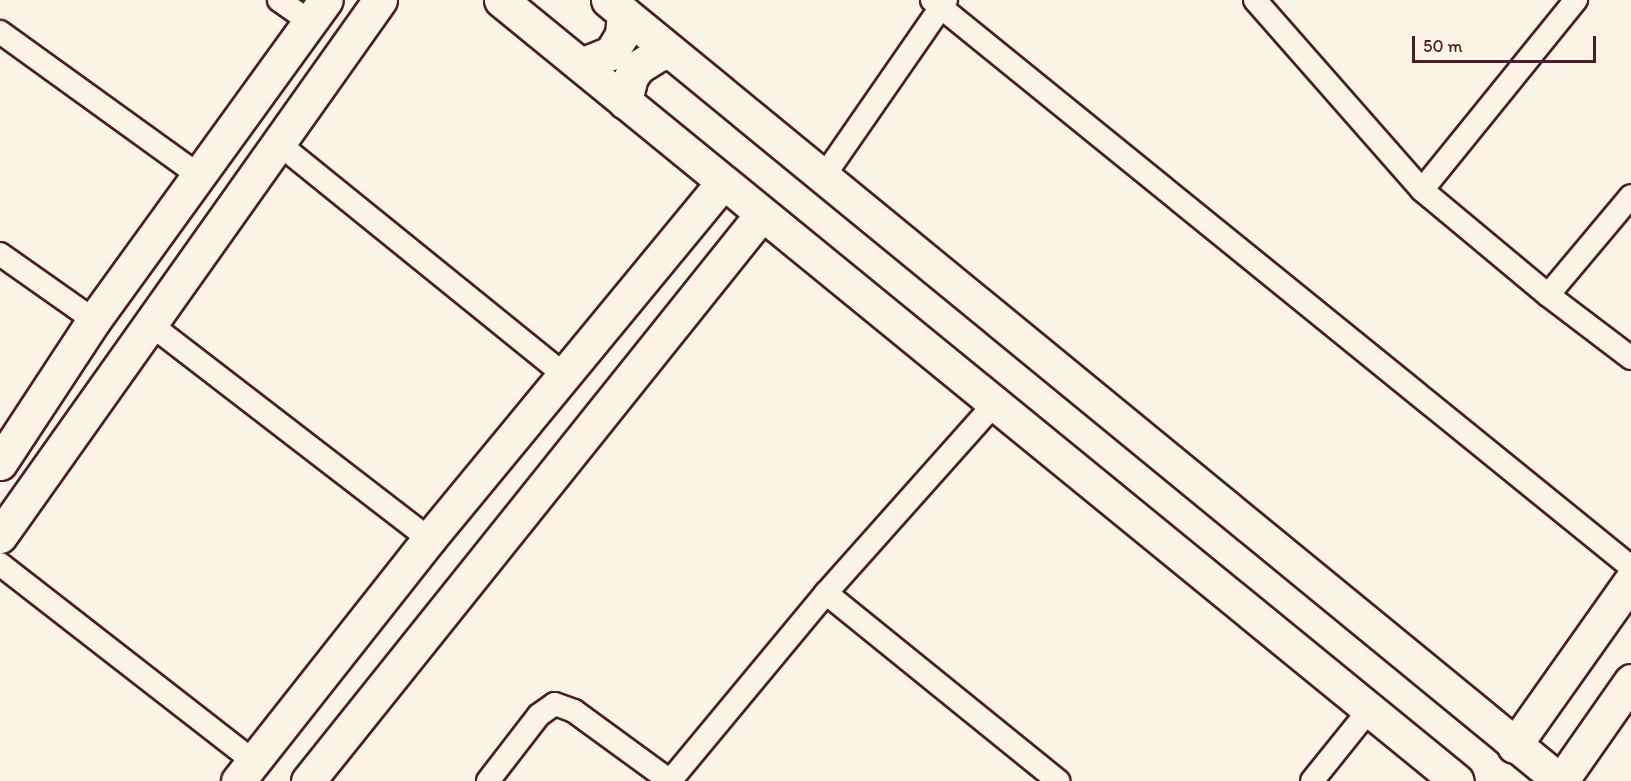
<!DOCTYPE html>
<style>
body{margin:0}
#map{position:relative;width:1631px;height:781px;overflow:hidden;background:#fcf5e5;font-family:Itim,sans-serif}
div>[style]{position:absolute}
.roads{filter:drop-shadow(2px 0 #4a1f2b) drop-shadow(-2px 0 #4a1f2b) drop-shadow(0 2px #4a1f2b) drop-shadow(0 -2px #4a1f2b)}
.street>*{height:22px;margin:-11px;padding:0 11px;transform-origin:11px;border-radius:11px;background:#fcf5e5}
.secondary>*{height:33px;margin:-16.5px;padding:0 16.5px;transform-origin:16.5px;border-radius:16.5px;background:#fcf5e5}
span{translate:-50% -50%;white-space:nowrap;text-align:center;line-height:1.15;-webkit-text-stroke:4.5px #fcf5e5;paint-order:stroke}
.scale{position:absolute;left:1412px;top:36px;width:184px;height:27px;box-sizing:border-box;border:3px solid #4a1f2b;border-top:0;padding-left:8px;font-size:18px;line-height:21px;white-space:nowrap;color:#4a1f2b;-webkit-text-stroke:4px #fcf5e5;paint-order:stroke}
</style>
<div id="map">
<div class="roads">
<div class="street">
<i style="left:279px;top:0;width:39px;rotate:35deg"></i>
<i style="left:932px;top:0;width:900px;rotate:39.05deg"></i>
<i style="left:1255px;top:0;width:253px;rotate:48.7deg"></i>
<i style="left:1422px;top:190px;width:164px;rotate:39.8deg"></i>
<i style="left:1548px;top:295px;width:104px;rotate:37.2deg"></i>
<i style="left:0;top:32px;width:248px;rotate:35.8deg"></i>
<i style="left:278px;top:143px;width:369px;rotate:39deg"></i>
<i style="left:824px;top:176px;width:214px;rotate:-55.3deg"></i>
<i style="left:1422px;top:190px;width:245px;rotate:-51deg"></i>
<i style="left:0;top:254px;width:115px;rotate:35.1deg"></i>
<i style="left:1548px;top:295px;width:129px;rotate:-50deg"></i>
<i style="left:150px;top:324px;width:352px;rotate:37.6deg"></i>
<i style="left:0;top:564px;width:321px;rotate:37.9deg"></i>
<i style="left:826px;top:593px;width:299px;rotate:39deg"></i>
<i style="left:488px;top:781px;width:83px;rotate:-52.3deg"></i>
<i style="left:539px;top:715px;width:19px;rotate:-35deg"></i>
<i style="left:555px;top:704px;width:20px;rotate:20deg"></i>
<i style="left:574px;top:711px;width:119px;rotate:36.1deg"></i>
<i style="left:670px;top:781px;width:244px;rotate:-50.3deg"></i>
<i style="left:826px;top:593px;width:254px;rotate:-48.3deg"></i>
<i style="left:1312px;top:781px;width:91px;rotate:-51.2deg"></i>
</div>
<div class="secondary">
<i style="left:501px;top:0;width:1234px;rotate:39.25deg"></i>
<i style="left:608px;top:0;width:1231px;rotate:39.36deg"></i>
<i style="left:581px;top:65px;width:32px;rotate:-22deg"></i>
<i style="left:611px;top:53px;width:21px;rotate:-59deg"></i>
<i style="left:622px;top:35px;width:22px;rotate:-85deg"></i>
<i style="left:625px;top:102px;width:26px;rotate:-77deg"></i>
<i style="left:631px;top:77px;width:12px;rotate:-55deg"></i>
<i style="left:638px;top:67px;width:25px;rotate:-32deg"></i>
<i style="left:659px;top:54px;width:12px;rotate:-9deg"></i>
<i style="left:0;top:463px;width:171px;rotate:-56.7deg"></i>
<i style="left:94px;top:320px;width:395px;rotate:-54.1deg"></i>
<i style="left:0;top:536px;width:657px;rotate:-54.67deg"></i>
<i style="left:1514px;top:746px;width:202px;rotate:-54.7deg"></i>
<i style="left:238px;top:781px;width:308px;rotate:-51.7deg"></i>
<i style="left:429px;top:539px;width:462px;rotate:-50.5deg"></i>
<i style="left:308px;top:781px;width:726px;rotate:-51.32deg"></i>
<i style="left:1561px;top:781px;width:122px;rotate:-55deg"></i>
</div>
</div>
<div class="scale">50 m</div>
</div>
